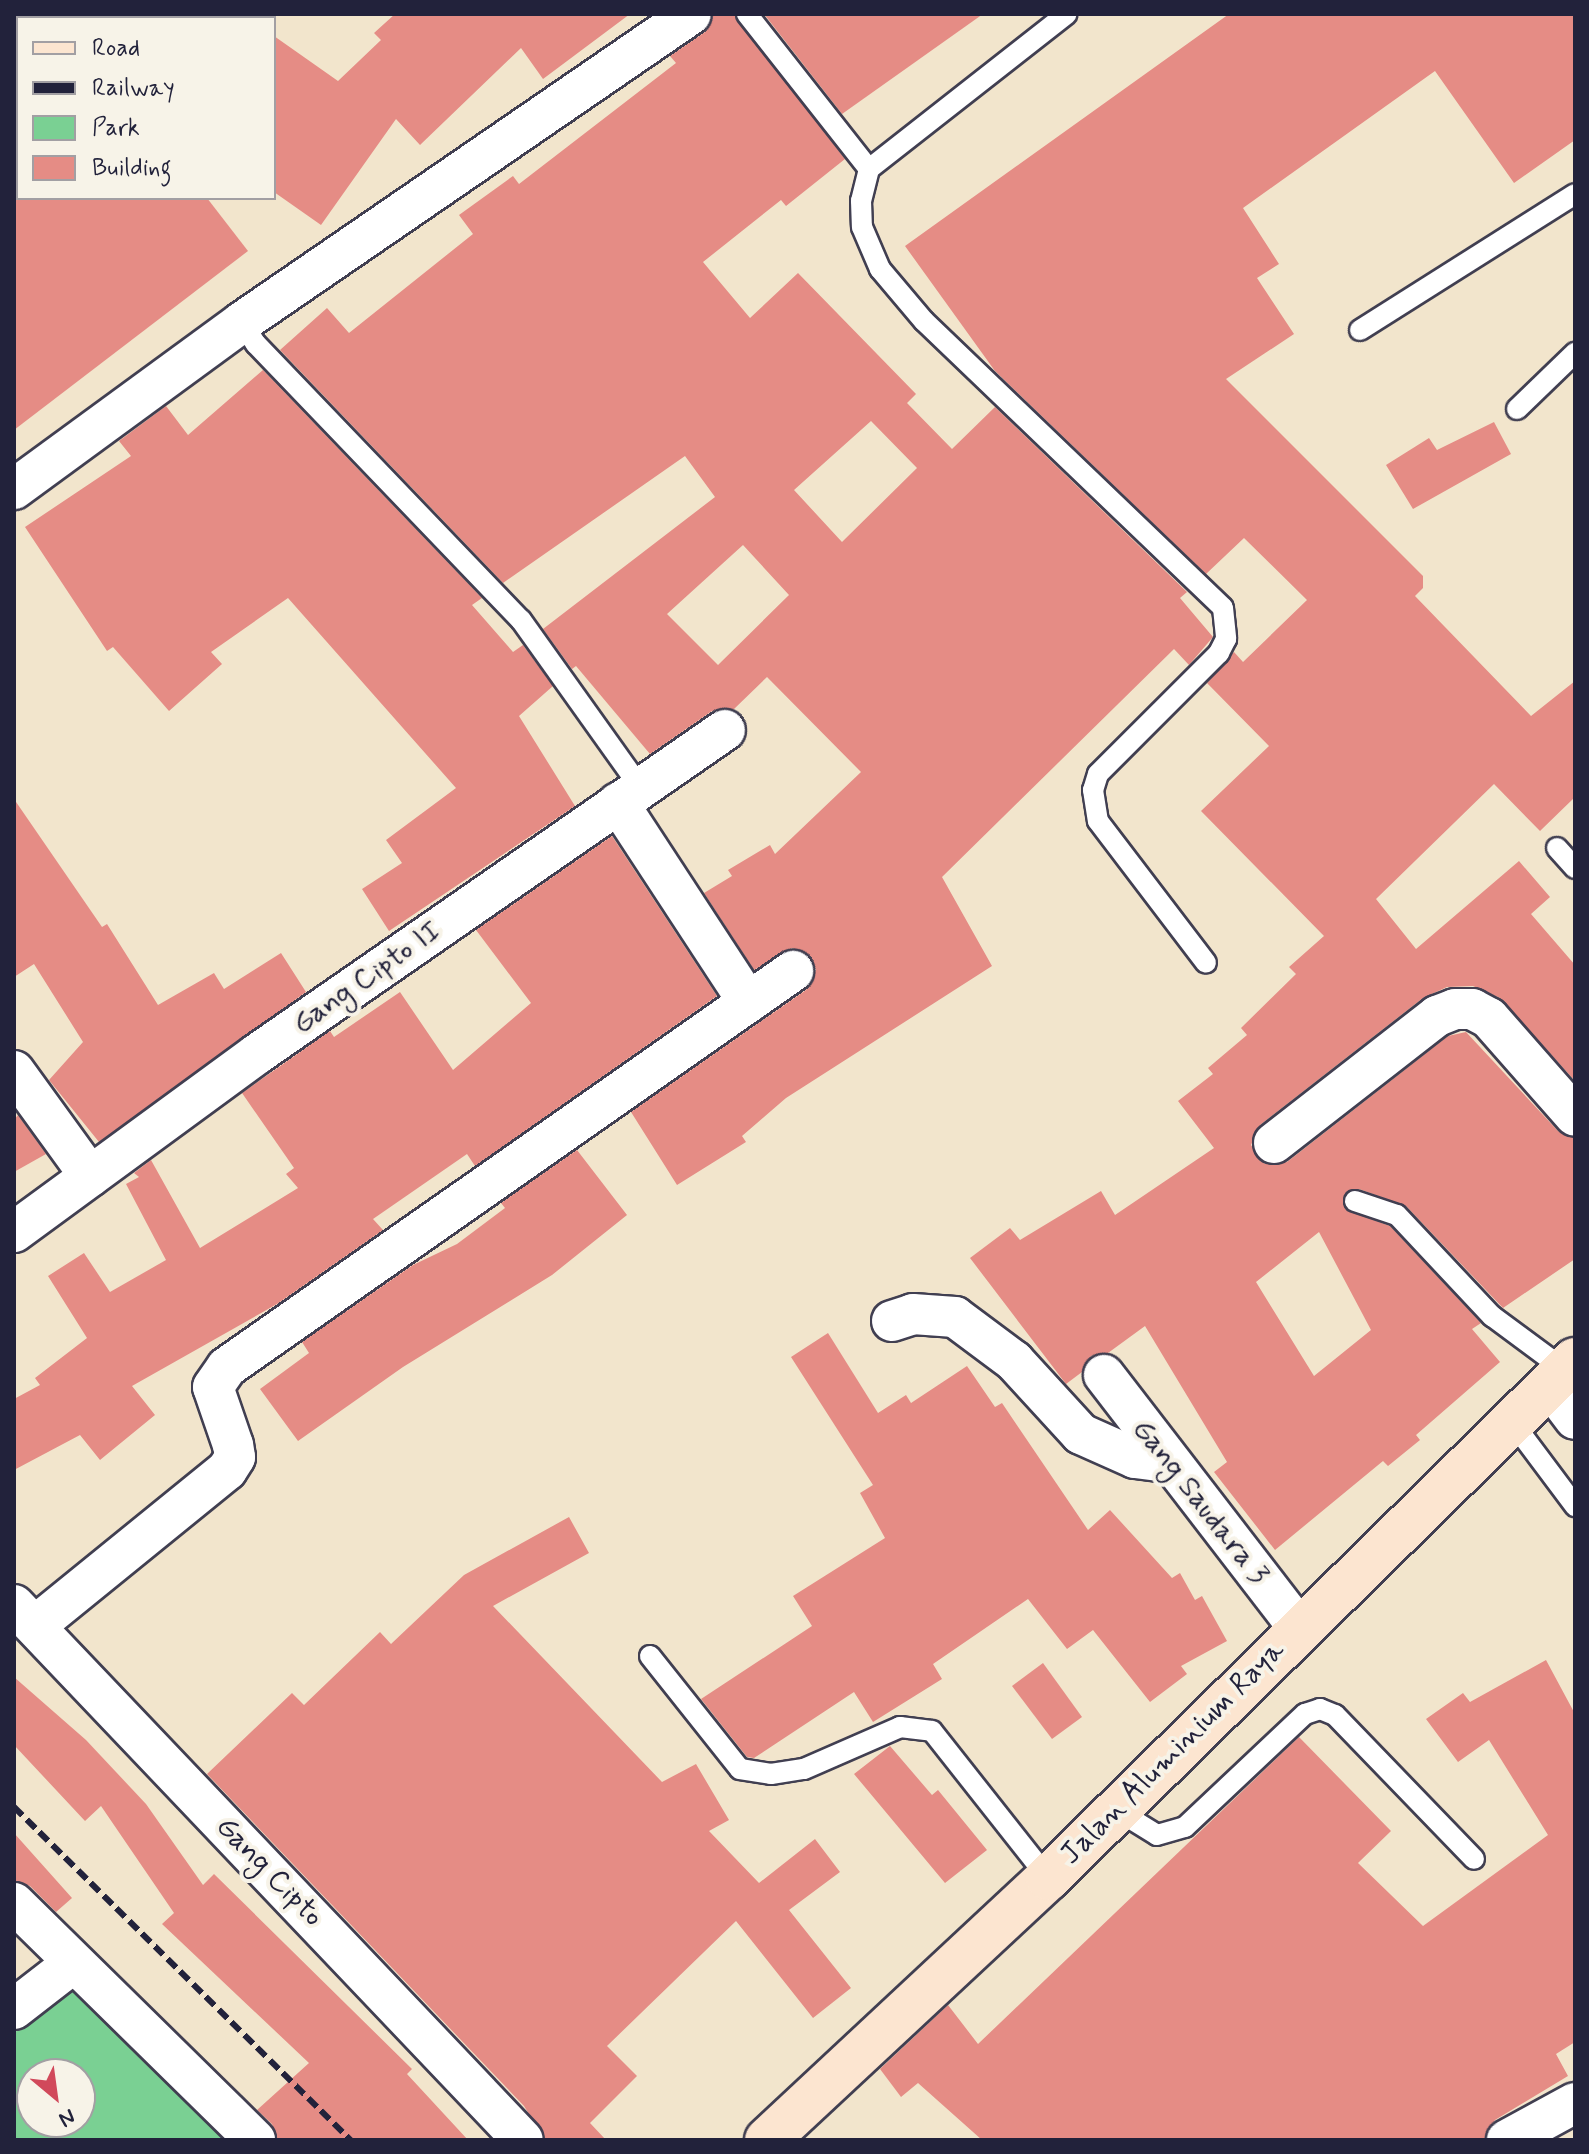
<!DOCTYPE html>
<style>
body{margin:0}
#map{position:relative;width:1589px;height:2154px;overflow:hidden;background:#f2e5cc;font-family:Mynerve,sans-serif}
div>[style]{position:absolute}
.green>*{inset:0;background:#7ad093}
.building>*{inset:0;background:#e58c85}
.roads{filter:drop-shadow(2px 0 #413f51) drop-shadow(-2px 0 #413f51) drop-shadow(0 2px #413f51) drop-shadow(0 -2px #413f51)}
.lane>*{height:20px;margin:-10px;padding:0 10px;transform-origin:10px;border-radius:10px;background:#fff}
.street>*{height:40px;margin:-20px;padding:0 20px;transform-origin:20px;border-radius:20px;background:#fff}
.secondary>*{height:44px;margin:-22px;padding:0 22px;transform-origin:22px;border-radius:22px;background:#fce5d0}
.rail>*{height:6px;margin-top:-3px;transform-origin:0;background:repeating-linear-gradient(90deg,#22223b 0 12px,transparent 0 18px)}
span{translate:-50% -50%;white-space:nowrap;text-align:center;line-height:1.15;-webkit-text-stroke:8px #f7f3e8;paint-order:stroke}
.street-label{font-size:30px;color:#22223b}
.frame{position:absolute;inset:0;border:16px solid #22223b;pointer-events:none}
.legend{position:absolute;left:16px;top:16px;width:260px;height:184px;box-sizing:border-box;background:#f7f3e8;border:2px solid #a29fa3;margin:0;padding:10px 14px;list-style:none;font-size:24px;color:#22223b}
.legend li{display:flex;align-items:center;gap:16px;height:40px}
.legend b{width:40px;border:2px solid #a29fa3}
.north{position:absolute;left:16px;top:2058px;width:80px;height:80px;box-sizing:border-box;background:#f7f3e8;border:2px solid #a29fa3;border-radius:50%;rotate:151deg;font-size:22px;font-weight:700;line-height:32px;text-align:center;color:#22223b}
.north::after{content:'';display:block;margin:auto;width:28px;height:36px;background:#d1495b;clip-path:polygon(50% 0,100% 100%,50% 72%,0 100%)}
</style>
<div id="map">
<div class="green">
<i style="clip-path:polygon(evenodd,81px 1982px,237px 2140px,14px 2140px,14px 2033px,81px 1982px,32px 2074px,80px 2074px,80px 2122px,32px 2122px,32px 2074px)"></i>
</div>
<div class="building">
<i style="clip-path:polygon(395px 14px,630px 14px,543px 79px,521px 48px,420px 145px,396px 119px,321px 225px,274px 192px,274px 36px,338px 81px,381px 40px,374px 33px)"></i>
<i style="clip-path:polygon(evenodd,714px 14px,734px 14px,845px 159px,786px 206px,781px 200px,703px 262px,750px 318px,798px 273px,916px 394px,907px 403px,952px 449px,995px 407px,1187px 592px,1180px 598px,1213px 637px,1189px 665px,1174px 649px,942px 877px,992px 966px,786px 1098px,742px 1136px,746px 1142px,677px 1185px,631px 1112px,806px 990px,816px 970px,811px 957px,792px 948px,754px 970px,704px 893px,732px 876px,728px 870px,770px 845px,775px 854px,861px 772px,767px 677px,734px 709px,712px 711px,650px 754px,576px 666px,572px 669px,543px 629px,715px 497px,685px 456px,503px 583px,280px 350px,327px 308px,349px 333px,473px 234px,459px 215px,513px 176px,519px 184px,676px 63px,670px 56px,705px 32px,714px 14px,871px 421px,917px 468px,842px 542px,794px 490px,871px 421px,714px 14px,743px 545px,789px 595px,718px 665px,667px 614px,743px 545px)"></i>
<i style="clip-path:polygon(764px 14px,983px 14px,842px 114px)"></i>
<i style="clip-path:polygon(evenodd,1229px 14px,1575px 14px,1575px 140px,1514px 183px,1435px 71px,1243px 208px,1279px 264px,1257px 278px,1294px 334px,1226px 379px,1423px 576px,1423px 588px,1415px 596px,1531px 716px,1575px 681px,1575px 797px,1540px 831px,1494px 784px,1376px 899px,1416px 949px,1519px 861px,1550px 897px,1531px 914px,1575px 965px,1575px 1081px,1500px 998px,1473px 986px,1447px 987px,1423px 998px,1260px 1125px,1251px 1145px,1265px 1164px,1287px 1162px,1448px 1036px,1466px 1032px,1558px 1131px,1575px 1138px,1575px 1259px,1503px 1308px,1406px 1206px,1359px 1189px,1346px 1192px,1346px 1210px,1390px 1226px,1481px 1323px,1472px 1329px,1500px 1362px,1416px 1435px,1420px 1440px,1388px 1466px,1383px 1461px,1275px 1550px,1214px 1472px,1227px 1462px,1145px 1326px,1108px 1353px,1091px 1356px,1082px 1372px,1066px 1384px,970px 1258px,1010px 1228px,1020px 1240px,1101px 1191px,1115px 1215px,1214px 1148px,1178px 1101px,1213px 1074px,1208px 1068px,1247px 1035px,1241px 1028px,1296px 974px,1289px 967px,1324px 936px,1201px 811px,1269px 746px,1207px 683px,1234px 652px,1243px 662px,1307px 600px,1244px 538px,1206px 574px,995px 371px,905px 246px,1229px 14px,1319px 1232px,1371px 1330px,1314px 1376px,1256px 1282px,1319px 1232px)"></i>
<i style="clip-path:polygon(14px 198px,207px 198px,248px 251px,14px 430px)"></i>
<i style="clip-path:polygon(263px 370px,482px 598px,472px 605px,513px 652px,523px 645px,553px 686px,519px 716px,575px 806px,389px 931px,362px 889px,402px 863px,386px 840px,456px 788px,288px 598px,211px 652px,222px 664px,169px 711px,113px 647px,107px 651px,25px 527px,131px 456px,119px 441px,166px 406px,188px 435px)"></i>
<i style="clip-path:polygon(1494px 422px,1511px 454px,1413px 509px,1386px 465px,1429px 438px,1437px 450px)"></i>
<i style="clip-path:polygon(14px 799px,102px 927px,107px 924px,158px 1005px,214px 973px,224px 989px,281px 953px,306px 992px,99px 1142px,49px 1080px,83px 1042px,34px 964px,14px 977px)"></i>
<i style="clip-path:polygon(612px 836px,717px 996px,475px 1166px,467px 1154px,373px 1219px,383px 1230px,277px 1304px,132px 1386px,155px 1415px,100px 1460px,80px 1435px,14px 1470px,14px 1399px,40px 1385px,35px 1378px,87px 1338px,48px 1276px,84px 1253px,110px 1292px,166px 1260px,126px 1184px,139px 1177px,134px 1173px,151px 1160px,200px 1248px,298px 1188px,286px 1174px,294px 1168px,242px 1093px,330px 1031px,334px 1037px,400px 992px,453px 1070px,531px 1003px,476px 930px)"></i>
<i style="clip-path:polygon(18px 1115px,46px 1154px,14px 1172px,14px 1120px)"></i>
<i style="clip-path:polygon(577px 1150px,627px 1215px,552px 1275px,403px 1367px,298px 1441px,260px 1389px,309px 1353px,302px 1342px,413px 1265px,457px 1244px,505px 1208px,501px 1203px)"></i>
<i style="clip-path:polygon(828px 1333px,878px 1413px,906px 1395px,911px 1403px,967px 1366px,995px 1407px,1002px 1403px,1088px 1530px,1110px 1510px,1172px 1578px,1180px 1573px,1195px 1600px,1202px 1596px,1227px 1641px,1181px 1666px,1187px 1674px,1150px 1702px,1093px 1630px,1067px 1649px,1028px 1599px,933px 1664px,942px 1679px,873px 1722px,854px 1692px,754px 1758px,747px 1757px,701px 1699px,812px 1626px,793px 1596px,885px 1538px,860px 1493px,873px 1485px,791px 1357px)"></i>
<i style="clip-path:polygon(569px 1517px,589px 1553px,493px 1606px,662px 1782px,696px 1764px,729px 1820px,709px 1831px,759px 1883px,815px 1839px,840px 1872px,789px 1910px,851px 1988px,813px 2018px,736px 1921px,607px 2046px,637px 2076px,590px 2123px,606px 2140px,545px 2140px,524px 2106px,207px 1774px,292px 1693px,304px 1705px,380px 1632px,391px 1644px,464px 1575px)"></i>
<i style="clip-path:polygon(1546px 1660px,1575px 1714px,1575px 2042px,1556px 2054px,1568px 2076px,1495px 2120px,1484px 2140px,982px 2140px,918px 2083px,901px 2097px,880px 2069px,948px 2005px,978px 2044px,1299px 1737px,1391px 1831px,1358px 1863px,1423px 1926px,1548px 1835px,1489px 1740px,1458px 1762px,1426px 1719px,1463px 1693px,1470px 1702px)"></i>
<i style="clip-path:polygon(1043px 1663px,1082px 1717px,1052px 1739px,1012px 1686px)"></i>
<i style="clip-path:polygon(14px 1677px,86px 1740px,146px 1804px,203px 1885px,214px 1874px,412px 2069px,407px 2074px,468px 2140px,277px 2140px,272px 2124px,257px 2110px,309px 2063px,162px 1924px,174px 1913px,101px 1806px,85px 1821px,14px 1745px)"></i>
<i style="clip-path:polygon(890px 1746px,932px 1795px,938px 1790px,987px 1850px,945px 1883px,854px 1774px)"></i>
<i style="clip-path:polygon(14px 1833px,72px 1898px,56px 1912px,30px 1886px,14px 1881px)"></i>
</div>
<div class="roads">
<div class="lane">
<i style="left:747px;top:14px;width:197px;rotate:51.8deg"></i>
<i style="left:869px;top:169px;width:251px;rotate:-38.1deg"></i>
<i style="left:869px;top:169px;width:33px;rotate:104deg"></i>
<i style="left:861px;top:201px;width:26px;rotate:88deg"></i>
<i style="left:862px;top:227px;width:46px;rotate:66.8deg"></i>
<i style="left:880px;top:269px;width:68px;rotate:49.8deg"></i>
<i style="left:924px;top:321px;width:414px;rotate:43.8deg"></i>
<i style="left:1223px;top:608px;width:31px;rotate:84deg"></i>
<i style="left:1226px;top:639px;width:16px;rotate:117deg"></i>
<i style="left:1219px;top:653px;width:171px;rotate:135deg"></i>
<i style="left:1098px;top:774px;width:17px;rotate:107deg"></i>
<i style="left:1093px;top:790px;width:31px;rotate:81deg"></i>
<i style="left:1098px;top:821px;width:178px;rotate:52.7deg"></i>
<i style="left:242px;top:322px;width:26px;rotate:58deg"></i>
<i style="left:256px;top:344px;width:383px;rotate:46.2deg"></i>
<i style="left:521px;top:620px;width:206px;rotate:54.5deg"></i>
<i style="left:1360px;top:330px;width:254px;rotate:-32.3deg"></i>
<i style="left:1517px;top:409px;width:81px;rotate:-44deg"></i>
<i style="left:1557px;top:848px;width:27px;rotate:48deg"></i>
<i style="left:1355px;top:1201px;width:44px;rotate:18.4deg"></i>
<i style="left:1397px;top:1215px;width:139px;rotate:46.8deg"></i>
<i style="left:1492px;top:1316px;width:91px;rotate:36.5deg"></i>
<i style="left:1513px;top:1423px;width:104px;rotate:53.2deg"></i>
<i style="left:650px;top:1656px;width:144px;rotate:51.5deg"></i>
<i style="left:740px;top:1769px;width:31px;rotate:9deg"></i>
<i style="left:771px;top:1774px;width:33px;rotate:-9deg"></i>
<i style="left:804px;top:1769px;width:105px;rotate:-23.6deg"></i>
<i style="left:900px;top:1727px;width:32px;rotate:7deg"></i>
<i style="left:932px;top:1731px;width:187px;rotate:51.7deg"></i>
<i style="left:1115px;top:1809px;width:49px;rotate:31.8deg"></i>
<i style="left:1157px;top:1835px;width:29px;rotate:-16deg"></i>
<i style="left:1185px;top:1827px;width:165px;rotate:-43.3deg"></i>
<i style="left:1305px;top:1714px;width:16px;rotate:-18deg"></i>
<i style="left:1320px;top:1709px;width:16px;rotate:22deg"></i>
<i style="left:1335px;top:1715px;width:200px;rotate:46deg"></i>
</div>
<div class="street">
<i style="left:14px;top:489px;width:283px;rotate:-36.2deg"></i>
<i style="left:242px;top:322px;width:544px;rotate:-34.45deg"></i>
<i style="left:618px;top:803px;width:238px;rotate:56.8deg"></i>
<i style="left:14px;top:1071px;width:130px;rotate:54.1deg"></i>
<i style="left:1274px;top:1143px;width:207px;rotate:-37.9deg"></i>
<i style="left:1437px;top:1016px;width:19px;rotate:-21deg"></i>
<i style="left:1455px;top:1009px;width:17px"></i>
<i style="left:1472px;top:1009px;width:19px;rotate:28deg"></i>
<i style="left:1489px;top:1018px;width:130px;rotate:48.7deg"></i>
<i style="left:14px;top:1232px;width:301px;rotate:-36.2deg"></i>
<i style="left:257px;top:1054px;width:569px;rotate:-34.7deg"></i>
<i style="left:892px;top:1321px;width:22px;rotate:-18deg"></i>
<i style="left:913px;top:1314px;width:42px;rotate:4.1deg"></i>
<i style="left:955px;top:1317px;width:74px;rotate:36.7deg"></i>
<i style="left:1014px;top:1361px;width:99px;rotate:47.5deg"></i>
<i style="left:1081px;top:1434px;width:59px;rotate:24deg"></i>
<i style="left:1135px;top:1458px;width:31px;rotate:7deg"></i>
<i style="left:1104px;top:1375px;width:318px;rotate:52.4deg"></i>
<i style="left:1550px;top:1386px;width:41px;rotate:52.9deg"></i>
<i style="left:14px;top:1605px;width:738px;rotate:46.43deg"></i>
<i style="left:35px;top:1626px;width:247px;rotate:-39.1deg"></i>
<i style="left:227px;top:1470px;width:15px;rotate:-58deg"></i>
<i style="left:235px;top:1457px;width:12px;rotate:-99deg"></i>
<i style="left:233px;top:1445px;width:61px;rotate:-109deg"></i>
<i style="left:213px;top:1387px;width:24px;rotate:-55deg"></i>
<i style="left:227px;top:1367px;width:691px;rotate:-34.98deg"></i>
<i style="left:14px;top:1903px;width:338px;rotate:44.5deg"></i>
<i style="left:14px;top:2009px;width:73px;rotate:-37.8deg"></i>
<i style="left:1507px;top:2140px;width:77px;rotate:-28.6deg"></i>
</div>
<div class="secondary">
<i style="left:767px;top:2140px;width:384px;rotate:-43deg"></i>
<i style="left:1048px;top:1878px;width:739px;rotate:-44.51deg"></i>
</div>
</div>
<div class="rail">
<i style="left:14px;top:1807px;width:474px;rotate:44.7deg"></i>
</div>
<div class="street-label">
<span style="left:367px;top:978px;rotate:-35deg">Gang Cipto II</span>
<span style="left:1200px;top:1502px;rotate:52deg">Gang Saudara 3</span>
<span style="left:1173px;top:1753px;rotate:-45deg">Jalan Aluminium Raya</span>
<span style="left:269px;top:1872px;rotate:46deg">Gang Cipto</span>
</div>
<div class="frame"></div>
<ul class="legend">
<li><b style="height:10px;background:#fce5d0"></b>Road</li>
<li><b style="height:10px;background:#22223b"></b>Railway</li>
<li><b style="height:22px;background:#7ad093"></b>Park</li>
<li><b style="height:22px;background:#e58c85"></b>Building</li>
</ul>
<div class="north">N</div>
</div>
